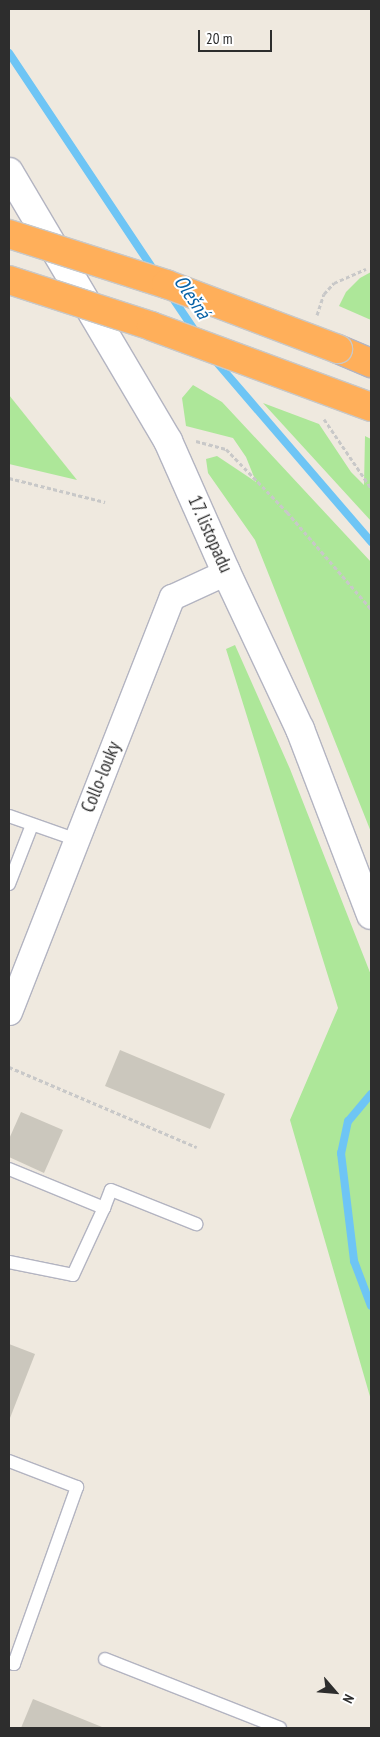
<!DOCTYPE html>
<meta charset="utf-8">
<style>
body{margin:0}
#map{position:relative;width:380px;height:1737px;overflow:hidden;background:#efe9df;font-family:"PT Sans Narrow",sans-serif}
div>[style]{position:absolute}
.green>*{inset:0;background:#ade799}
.stream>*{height:8px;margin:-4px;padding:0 4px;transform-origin:4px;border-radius:4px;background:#6ec5f5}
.building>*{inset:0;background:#cbc7bd}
.path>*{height:3px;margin-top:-1.5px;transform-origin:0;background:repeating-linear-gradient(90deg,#c8c8c8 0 4px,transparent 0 6.5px)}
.roads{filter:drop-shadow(1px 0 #b3b4c1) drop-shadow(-1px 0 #b3b4c1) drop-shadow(0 1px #b3b4c1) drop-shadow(0 -1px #b3b4c1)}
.service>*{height:12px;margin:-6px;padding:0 6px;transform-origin:6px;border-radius:6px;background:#fff}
.minor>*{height:25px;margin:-12.5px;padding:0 12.5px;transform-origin:12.5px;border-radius:12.5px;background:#fff}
.secondary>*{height:28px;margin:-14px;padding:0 14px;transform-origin:14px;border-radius:14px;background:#fff}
.motorway>*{height:28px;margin:-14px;padding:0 14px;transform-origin:14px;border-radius:14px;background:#ffaf5a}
.bridges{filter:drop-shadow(1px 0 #c8c8c8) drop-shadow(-1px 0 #c8c8c8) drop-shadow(0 1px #c8c8c8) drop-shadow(0 -1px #c8c8c8)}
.motorway-bridge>*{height:28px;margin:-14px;padding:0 14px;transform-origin:14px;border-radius:14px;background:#ffaf5a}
span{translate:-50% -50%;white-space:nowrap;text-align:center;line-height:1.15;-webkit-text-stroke:4px #fff;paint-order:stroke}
.street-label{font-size:19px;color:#2d2d2d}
.water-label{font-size:20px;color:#0762a7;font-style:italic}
.frame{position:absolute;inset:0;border:10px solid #2d2d2d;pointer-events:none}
.north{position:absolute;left:310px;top:1667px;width:50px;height:50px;-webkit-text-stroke:4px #fff;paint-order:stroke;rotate:117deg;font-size:14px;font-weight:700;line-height:20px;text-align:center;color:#2d2d2d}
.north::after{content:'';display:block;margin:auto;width:18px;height:22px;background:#2d2d2d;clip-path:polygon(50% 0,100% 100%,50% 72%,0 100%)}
.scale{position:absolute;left:198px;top:30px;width:74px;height:22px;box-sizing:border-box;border:2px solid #2d2d2d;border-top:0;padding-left:6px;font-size:15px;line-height:18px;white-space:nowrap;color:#2d2d2d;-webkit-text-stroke:4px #fff;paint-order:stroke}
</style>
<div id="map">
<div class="green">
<i style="clip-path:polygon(371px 272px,371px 320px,339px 306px,346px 292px,360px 278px)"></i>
<i style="clip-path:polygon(193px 385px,222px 402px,371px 562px,371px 832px,255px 540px,208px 473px,206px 459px,217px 456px,256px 482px,246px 457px,233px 438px,186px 426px,182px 398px)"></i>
<i style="clip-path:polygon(9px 395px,77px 480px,9px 464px)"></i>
<i style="clip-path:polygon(263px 403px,319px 424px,351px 472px,364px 485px,365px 436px,371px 439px,371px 521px)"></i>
<i style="clip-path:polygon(235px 645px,290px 769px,371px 975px,371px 1400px,290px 1120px,338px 1008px,226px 649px)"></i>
</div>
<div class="stream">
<i style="left:9px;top:53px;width:263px;rotate:56.3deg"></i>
<i style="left:170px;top:294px;width:48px;rotate:56deg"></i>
<i style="left:213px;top:358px;width:243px;rotate:49.3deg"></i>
<i style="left:371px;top:1094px;width:35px;rotate:130deg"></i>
<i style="left:348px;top:1121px;width:33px;rotate:102deg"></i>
<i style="left:341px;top:1153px;width:109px;rotate:83.1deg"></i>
<i style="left:354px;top:1261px;width:48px;rotate:69.3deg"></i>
</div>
<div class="building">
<i style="clip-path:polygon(120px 1050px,225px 1094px,210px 1129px,105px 1086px)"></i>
<i style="clip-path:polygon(21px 1112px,63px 1130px,44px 1173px,9px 1157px,9px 1139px)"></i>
<i style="clip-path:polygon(9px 1344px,35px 1354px,10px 1418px,9px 1418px)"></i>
<i style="clip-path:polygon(33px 1699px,102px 1727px,102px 1728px,21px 1728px)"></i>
</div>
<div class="path">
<i style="left:317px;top:315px;width:22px;rotate:-72deg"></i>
<i style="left:324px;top:294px;width:15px;rotate:-48deg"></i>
<i style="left:334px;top:283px;width:35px;rotate:-24deg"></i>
<i style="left:324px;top:419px;width:83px;rotate:55.7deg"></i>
<i style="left:196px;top:441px;width:31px;rotate:15deg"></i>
<i style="left:226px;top:449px;width:88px;rotate:45.9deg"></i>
<i style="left:287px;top:512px;width:128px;rotate:49.1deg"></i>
<i style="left:9px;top:478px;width:99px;rotate:14deg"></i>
<i style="left:9px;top:1067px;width:204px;rotate:23.1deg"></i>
</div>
<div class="roads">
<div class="service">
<i style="left:9px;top:816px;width:72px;rotate:19.4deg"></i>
<i style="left:9px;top:884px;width:63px;rotate:-68.7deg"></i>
<i style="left:9px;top:1169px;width:103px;rotate:22.3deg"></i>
<i style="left:104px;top:1208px;width:19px;rotate:-69deg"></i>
<i style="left:111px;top:1190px;width:92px;rotate:21.8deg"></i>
<i style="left:9px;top:1262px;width:65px;rotate:11.5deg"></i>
<i style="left:73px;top:1275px;width:74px;rotate:-65.2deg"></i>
<i style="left:9px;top:1461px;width:73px;rotate:20.9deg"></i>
<i style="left:77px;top:1487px;width:188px;rotate:109.6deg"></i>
<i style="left:14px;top:1664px;width:5px;rotate:-158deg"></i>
<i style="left:105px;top:1659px;width:188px;rotate:21.5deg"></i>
</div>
<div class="minor">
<i style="left:9px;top:1012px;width:446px;rotate:-68.6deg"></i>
<i style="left:172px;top:597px;width:60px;rotate:-24.8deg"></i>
</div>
<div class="secondary">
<i style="left:9px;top:172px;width:312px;rotate:59.4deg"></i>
<i style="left:168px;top:441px;width:143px;rotate:66.1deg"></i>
<i style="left:226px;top:572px;width:174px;rotate:64.8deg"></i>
<i style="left:300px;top:729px;width:199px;rotate:69.1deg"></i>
</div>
<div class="motorway">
<i style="left:338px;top:349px;width:36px;rotate:23deg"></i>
</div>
</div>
<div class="bridges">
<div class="motorway-bridge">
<i style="left:9px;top:234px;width:165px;rotate:17.7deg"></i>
<i style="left:166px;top:284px;width:184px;rotate:20.7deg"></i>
<i style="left:9px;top:280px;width:149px;rotate:17.9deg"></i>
<i style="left:151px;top:326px;width:234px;rotate:20.2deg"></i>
</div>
</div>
<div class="street-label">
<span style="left:210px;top:534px;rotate:66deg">17. listopadu</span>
<span style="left:101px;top:777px;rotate:-68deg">Collo-louky</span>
</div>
<div class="water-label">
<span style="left:192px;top:297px;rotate:56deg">Olešná</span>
</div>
<div class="frame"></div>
<div class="north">N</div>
<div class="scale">20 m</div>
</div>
